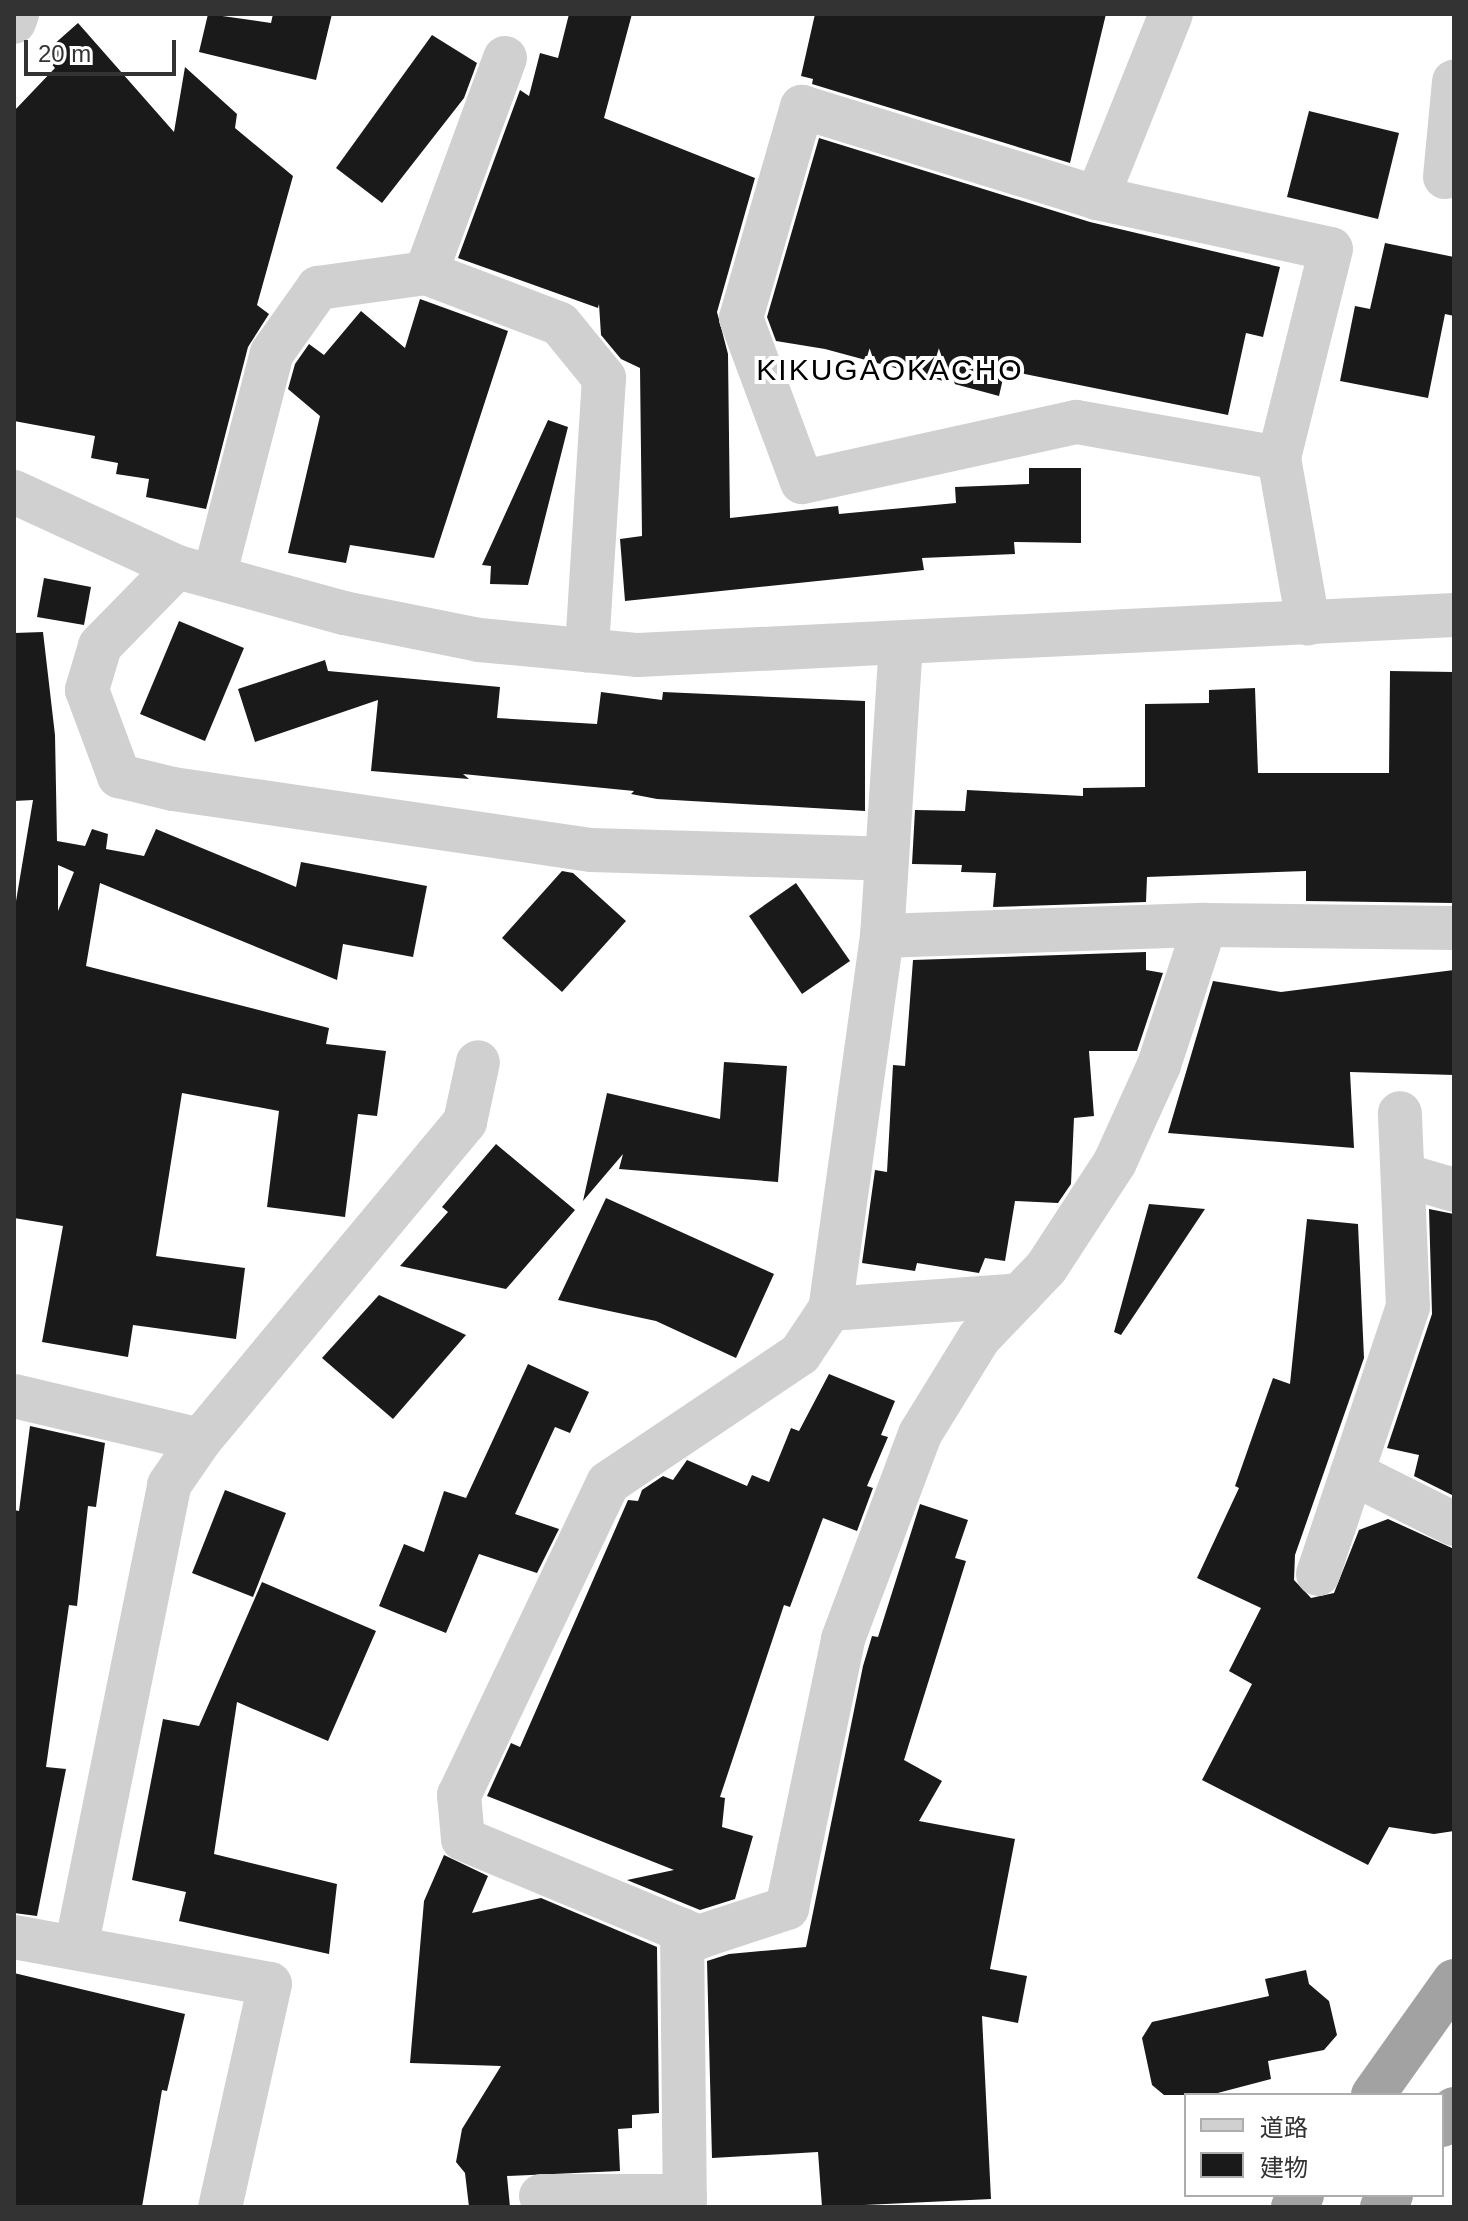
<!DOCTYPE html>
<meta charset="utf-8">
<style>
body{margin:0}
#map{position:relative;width:1468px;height:2221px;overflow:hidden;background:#fff;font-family:Helvetica,"Noto Sans JP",sans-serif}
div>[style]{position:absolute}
.building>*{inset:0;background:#1a1a1a}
.minor>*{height:44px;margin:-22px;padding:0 22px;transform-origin:22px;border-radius:22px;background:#d0d0d0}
.tertiary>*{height:44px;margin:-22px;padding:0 22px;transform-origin:22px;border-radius:22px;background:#d0d0d0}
.trunk>*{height:44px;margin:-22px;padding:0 22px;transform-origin:22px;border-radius:22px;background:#a2a2a2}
span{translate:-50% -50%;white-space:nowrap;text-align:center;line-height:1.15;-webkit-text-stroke:8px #fff;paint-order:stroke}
.neighbourhood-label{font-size:30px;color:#000;letter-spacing:2px}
.frame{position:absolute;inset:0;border:16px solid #333;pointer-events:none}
.legend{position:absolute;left:1184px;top:2093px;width:260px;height:104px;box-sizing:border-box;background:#fff;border:2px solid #adadad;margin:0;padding:10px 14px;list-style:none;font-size:24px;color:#333}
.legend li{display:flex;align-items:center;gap:16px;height:40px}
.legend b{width:40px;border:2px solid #adadad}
.scale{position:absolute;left:24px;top:40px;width:152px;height:36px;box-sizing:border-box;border:4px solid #333;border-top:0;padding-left:10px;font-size:24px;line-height:28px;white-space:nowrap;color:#333;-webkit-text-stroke:6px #fff;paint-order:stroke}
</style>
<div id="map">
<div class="building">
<i style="clip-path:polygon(208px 14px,271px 23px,273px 14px,332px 14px,316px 80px,199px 52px)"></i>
<i style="clip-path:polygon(569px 14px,632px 14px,604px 118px,755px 178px,717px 312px,728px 354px,730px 518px,838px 506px,839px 514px,956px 503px,955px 487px,1029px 484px,1029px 468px,1081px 468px,1081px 543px,1014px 542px,1015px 554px,922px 558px,924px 570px,625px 601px,620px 539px,642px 536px,640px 368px,621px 359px,601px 335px,599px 304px,598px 308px,458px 258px,520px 90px,529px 96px,540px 53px,558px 58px)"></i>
<i style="clip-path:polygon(815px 14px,1106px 14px,1070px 163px,812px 84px,813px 79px,801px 76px)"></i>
<i style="clip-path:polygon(78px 23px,174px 132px,185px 67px,237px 114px,235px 128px,293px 176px,257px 305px,269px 314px,248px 347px,206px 509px,146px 497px,149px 479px,116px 474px,118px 463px,91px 458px,95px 436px,14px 421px,14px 111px,55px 68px,43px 54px)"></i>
<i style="clip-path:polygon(432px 35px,477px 63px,464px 98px,382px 203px,336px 168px)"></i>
<i style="clip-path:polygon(1309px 111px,1399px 133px,1378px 219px,1287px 197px)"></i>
<i style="clip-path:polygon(819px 138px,1090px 222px,1280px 267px,1263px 337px,1246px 333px,1228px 415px,1005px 370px,999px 396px,825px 349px,776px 341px,767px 317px)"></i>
<i style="clip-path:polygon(1385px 243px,1454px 257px,1454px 316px,1445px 314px,1428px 398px,1340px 381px,1355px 306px,1370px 309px)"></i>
<i style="clip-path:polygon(420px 299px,508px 331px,434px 558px,350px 545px,346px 563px,288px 553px,320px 416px,288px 389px,295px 364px,309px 344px,324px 355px,361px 311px,405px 348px)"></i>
<i style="clip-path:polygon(548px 420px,568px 427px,528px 585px,490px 584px,491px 566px,482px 565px)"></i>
<i style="clip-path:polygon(44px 578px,91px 587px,84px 625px,37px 617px)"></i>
<i style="clip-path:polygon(179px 621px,244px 648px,205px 741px,140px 714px)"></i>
<i style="clip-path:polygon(evenodd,43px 632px,55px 735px,57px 841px,85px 846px,92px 829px,108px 834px,106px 849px,144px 856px,156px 829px,296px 887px,301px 862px,427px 886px,413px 957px,343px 944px,337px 980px,100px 883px,86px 966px,329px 1028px,326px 1044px,386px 1051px,377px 1116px,358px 1114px,345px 1217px,267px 1207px,279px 1111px,182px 1093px,156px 1256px,245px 1268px,236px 1339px,133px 1325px,128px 1357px,42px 1342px,63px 1226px,14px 1218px,14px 913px,33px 800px,14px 801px,14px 633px,43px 632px,58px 865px,74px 872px,58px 911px,58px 865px)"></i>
<i style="clip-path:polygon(325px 660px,328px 671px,500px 687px,497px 718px,597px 724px,601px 692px,662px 700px,663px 692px,865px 701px,865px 811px,657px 799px,631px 794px,634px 791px,463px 774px,469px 779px,371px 771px,378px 700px,255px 742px,238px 689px)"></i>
<i style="clip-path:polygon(1390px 671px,1454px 672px,1454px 903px,1306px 901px,1306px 871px,1147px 877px,1146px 902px,993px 907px,996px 873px,961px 872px,962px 865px,912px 864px,915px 810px,965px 811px,967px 790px,1083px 796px,1083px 788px,1145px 787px,1145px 704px,1209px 703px,1209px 690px,1255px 688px,1258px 773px,1389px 773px)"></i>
<i style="clip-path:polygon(562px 871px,573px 873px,626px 921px,562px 992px,502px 938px)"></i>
<i style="clip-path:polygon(796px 883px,850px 961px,802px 994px,749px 916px)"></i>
<i style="clip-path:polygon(1146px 952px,1146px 970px,1163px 973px,1137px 1051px,1089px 1051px,1094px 1116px,1074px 1118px,1071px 1184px,1058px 1203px,1015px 1201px,1005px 1261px,985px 1258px,979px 1273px,917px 1263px,915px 1271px,862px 1263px,875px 1170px,887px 1172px,893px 1065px,905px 1066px,913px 960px)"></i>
<i style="clip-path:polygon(1454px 970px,1454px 1075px,1350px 1072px,1354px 1148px,1168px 1133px,1213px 981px,1281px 992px)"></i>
<i style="clip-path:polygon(724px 1062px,787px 1066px,778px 1182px,619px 1169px,623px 1154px,583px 1201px,607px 1093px,720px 1119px)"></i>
<i style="clip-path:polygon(496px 1144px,575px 1210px,506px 1289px,400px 1266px,448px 1212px,442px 1207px)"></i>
<i style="clip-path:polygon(606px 1198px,774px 1274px,736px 1358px,656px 1321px,558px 1300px)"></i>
<i style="clip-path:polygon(1149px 1204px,1205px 1209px,1121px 1335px,1114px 1332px)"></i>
<i style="clip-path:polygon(1429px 1209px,1454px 1214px,1454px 1496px,1414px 1476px,1419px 1455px,1387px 1448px,1432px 1314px)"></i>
<i style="clip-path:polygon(1307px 1219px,1358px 1224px,1364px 1358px,1295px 1555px,1294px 1580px,1311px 1598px,1334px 1593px,1359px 1530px,1388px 1519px,1454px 1549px,1454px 1831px,1434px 1834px,1389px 1827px,1368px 1865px,1202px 1780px,1252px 1684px,1229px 1671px,1261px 1608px,1197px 1578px,1239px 1488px,1235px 1486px,1273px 1378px,1290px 1384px)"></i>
<i style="clip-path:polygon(379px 1295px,466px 1335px,393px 1419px,322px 1358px)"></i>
<i style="clip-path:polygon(528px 1364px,589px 1392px,570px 1433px,555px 1427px,515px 1514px,559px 1529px,537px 1573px,479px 1554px,446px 1633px,379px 1606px,404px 1544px,424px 1552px,444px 1491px,466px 1498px)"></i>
<i style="clip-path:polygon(829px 1374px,895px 1401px,881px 1435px,888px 1437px,867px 1486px,873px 1488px,857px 1531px,823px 1518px,790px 1607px,784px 1605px,720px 1797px,725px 1798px,722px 1827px,753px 1836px,735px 1899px,700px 1910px,627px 1880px,674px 1870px,487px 1796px,511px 1743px,520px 1747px,628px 1500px,638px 1501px,642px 1490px,663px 1476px,673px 1480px,687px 1460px,747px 1486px,752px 1475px,769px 1482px,791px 1428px,799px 1431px)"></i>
<i style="clip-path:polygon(30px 1426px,105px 1443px,96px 1507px,88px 1506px,77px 1606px,69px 1605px,46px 1767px,66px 1769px,37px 1916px,14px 1913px,14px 1510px,19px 1511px)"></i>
<i style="clip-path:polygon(225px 1490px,286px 1513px,253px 1597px,192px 1573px)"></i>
<i style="clip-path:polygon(920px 1504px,968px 1520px,955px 1558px,966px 1561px,904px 1760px,942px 1781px,919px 1821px,1015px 1839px,990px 1969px,1027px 1976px,1018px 2023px,982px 2016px,991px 2199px,822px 2207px,818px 2152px,712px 2158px,707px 1961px,729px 1954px,806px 1947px,863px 1666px,872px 1636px,878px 1637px)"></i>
<i style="clip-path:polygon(262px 1582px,376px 1631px,328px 1741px,237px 1702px,214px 1854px,337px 1884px,329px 1954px,179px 1921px,186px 1892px,132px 1880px,163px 1719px,199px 1726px)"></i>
<i style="clip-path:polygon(444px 1855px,488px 1876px,472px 1913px,541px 1898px,657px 1947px,659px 2113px,632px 2115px,632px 2128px,618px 2129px,620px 2171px,507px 2176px,510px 2207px,469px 2207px,465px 2173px,456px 2162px,462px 2129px,501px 2066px,410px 2063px,424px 1901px)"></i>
<i style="clip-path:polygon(1306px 1970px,1309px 1984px,1329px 2001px,1337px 2035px,1324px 2050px,1268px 2061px,1271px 2079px,1210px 2095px,1164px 2095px,1152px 2085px,1142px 2038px,1152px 2022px,1269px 1996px,1265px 1979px)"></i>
<i style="clip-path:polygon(14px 1973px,185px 2014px,167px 2091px,162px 2090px,142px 2207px,14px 2207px)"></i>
</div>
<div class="minor">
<i style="left:14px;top:22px;width:9px;rotate:-69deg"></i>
<i style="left:505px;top:58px;width:229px;rotate:110.2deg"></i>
<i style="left:426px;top:273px;width:143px;rotate:20.8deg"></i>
<i style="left:560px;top:324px;width:70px;rotate:50.8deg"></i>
<i style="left:604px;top:378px;width:273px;rotate:93.6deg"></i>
<i style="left:1445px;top:177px;width:96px;rotate:-84.6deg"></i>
<i style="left:1097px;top:198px;width:198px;rotate:-68.1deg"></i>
<i style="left:1279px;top:458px;width:206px;rotate:-169.9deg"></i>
<i style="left:1076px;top:422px;width:280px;rotate:167.6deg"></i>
<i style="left:802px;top:482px;width:175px;rotate:-110.4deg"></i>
<i style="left:741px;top:318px;width:220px;rotate:-73.9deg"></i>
<i style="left:802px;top:107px;width:309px;rotate:17.1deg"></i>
<i style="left:1097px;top:198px;width:239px;rotate:12.3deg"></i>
<i style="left:1331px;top:249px;width:215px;rotate:104deg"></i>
<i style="left:1279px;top:458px;width:168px;rotate:80deg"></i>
<i style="left:177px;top:567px;width:110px;rotate:134.3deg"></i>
<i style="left:100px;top:646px;width:46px;rotate:106.5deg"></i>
<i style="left:87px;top:690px;width:92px;rotate:69.6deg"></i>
<i style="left:119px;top:776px;width:56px;rotate:13.5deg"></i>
<i style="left:173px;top:789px;width:422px;rotate:8.3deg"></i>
<i style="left:591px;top:850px;width:296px;rotate:1.7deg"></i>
<i style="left:214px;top:577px;width:231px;rotate:-75.5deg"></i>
<i style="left:272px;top:353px;width:80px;rotate:-54.7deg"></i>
<i style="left:318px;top:288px;width:109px;rotate:-7.9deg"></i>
<i style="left:901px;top:643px;width:294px;rotate:93.7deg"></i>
<i style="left:882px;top:936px;width:377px;rotate:97.9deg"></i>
<i style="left:830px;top:1309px;width:54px;rotate:123.7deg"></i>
<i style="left:800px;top:1354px;width:231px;rotate:146.1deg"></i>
<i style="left:608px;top:1483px;width:346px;rotate:115.5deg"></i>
<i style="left:459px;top:1795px;width:44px;rotate:84.8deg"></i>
<i style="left:463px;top:1839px;width:256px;rotate:22.6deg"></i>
<i style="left:699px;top:1937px;width:93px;rotate:-18.2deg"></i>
<i style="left:787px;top:1908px;width:275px;rotate:-78.2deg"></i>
<i style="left:843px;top:1639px;width:219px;rotate:-69.4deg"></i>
<i style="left:920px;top:1434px;width:113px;rotate:-58.4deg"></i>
<i style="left:979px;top:1338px;width:97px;rotate:-46.3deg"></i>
<i style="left:1046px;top:1268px;width:126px;rotate:-56.9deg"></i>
<i style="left:1115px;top:1162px;width:107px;rotate:-65.6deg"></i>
<i style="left:1159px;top:1065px;width:147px;rotate:-71.8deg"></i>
<i style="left:882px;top:936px;width:323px;rotate:-2deg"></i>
<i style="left:1205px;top:925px;width:249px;rotate:0.7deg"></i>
<i style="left:1403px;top:1175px;width:53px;rotate:16.4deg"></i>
<i style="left:830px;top:1309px;width:191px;rotate:-4.2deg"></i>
<i style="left:14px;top:1396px;width:191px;rotate:13.3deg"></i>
<i style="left:1352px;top:1473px;width:114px;rotate:26.6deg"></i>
<i style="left:1318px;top:1574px;width:282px;rotate:-71.4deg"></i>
<i style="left:1408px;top:1307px;width:194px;rotate:-92.4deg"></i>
<i style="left:682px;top:1930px;width:277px;rotate:89.4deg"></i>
<i style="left:14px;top:1937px;width:260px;rotate:10.4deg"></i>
<i style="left:270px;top:1984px;width:229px;rotate:102.6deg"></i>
<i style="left:76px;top:1948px;width:472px;rotate:-78.6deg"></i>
<i style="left:169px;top:1485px;width:55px;rotate:-55.4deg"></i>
<i style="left:200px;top:1440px;width:414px;rotate:-50.2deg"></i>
<i style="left:465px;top:1122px;width:61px;rotate:-77.8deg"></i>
<i style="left:541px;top:2196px;width:144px"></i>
</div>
<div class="tertiary">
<i style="left:14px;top:492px;width:179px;rotate:24.7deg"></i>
<i style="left:177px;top:567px;width:173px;rotate:15.4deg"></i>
<i style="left:344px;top:613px;width:138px;rotate:11.3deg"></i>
<i style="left:479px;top:640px;width:160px;rotate:5.4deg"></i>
<i style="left:638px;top:655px;width:817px;rotate:-2.81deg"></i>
</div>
<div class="trunk">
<i style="left:1373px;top:2095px;width:140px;rotate:-54.6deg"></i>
<i style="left:1442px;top:2125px;width:20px;rotate:-53deg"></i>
<i style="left:1293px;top:2207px;width:15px;rotate:-53deg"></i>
<i style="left:1382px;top:2207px;width:15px;rotate:-53deg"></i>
</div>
<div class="neighbourhood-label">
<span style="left:890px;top:370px">KIKUGAOKACHO</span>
</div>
<div class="frame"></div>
<ul class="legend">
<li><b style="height:10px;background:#d0d0d0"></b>道路</li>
<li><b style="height:22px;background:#1a1a1a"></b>建物</li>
</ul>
<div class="scale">20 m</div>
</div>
